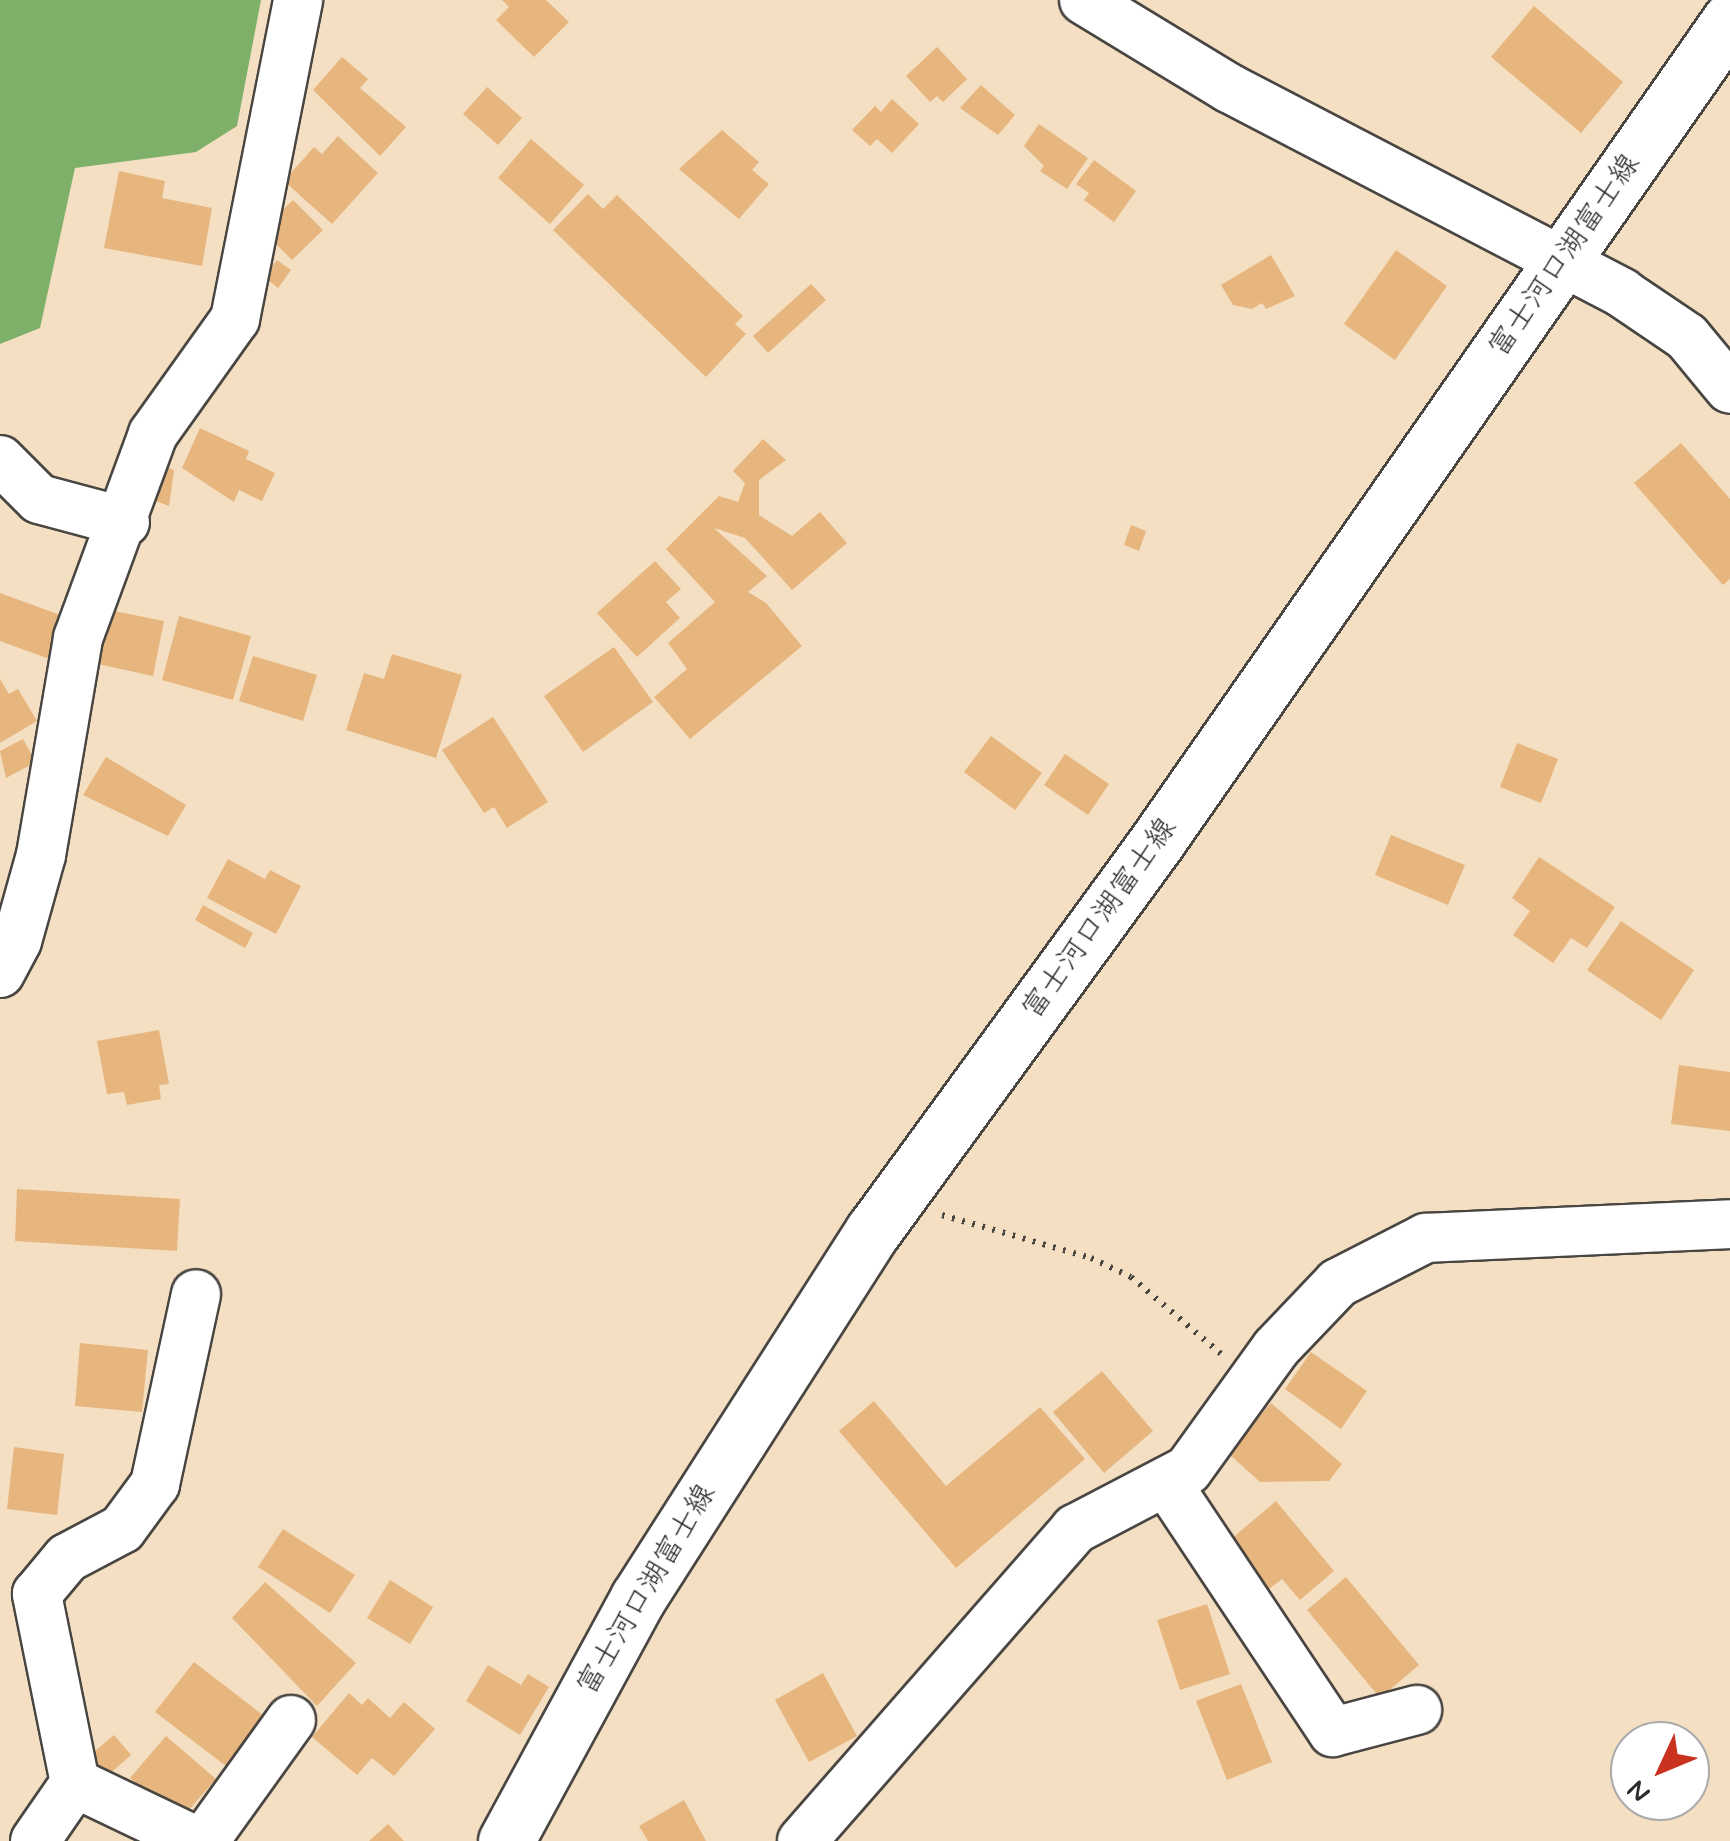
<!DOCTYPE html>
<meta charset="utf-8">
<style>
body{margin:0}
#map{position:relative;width:1730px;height:1841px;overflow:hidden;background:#f4dfc3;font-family:Mynerve,"Klee One",sans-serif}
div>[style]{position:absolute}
.forest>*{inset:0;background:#7fb06a}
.building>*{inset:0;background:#e6b67e}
.path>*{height:6px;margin-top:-3px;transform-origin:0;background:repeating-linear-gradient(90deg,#494642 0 2.5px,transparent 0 10.5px)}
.roads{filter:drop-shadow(2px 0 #494642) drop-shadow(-2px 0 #494642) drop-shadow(0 2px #494642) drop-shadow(0 -2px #494642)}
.minor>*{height:48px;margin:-24px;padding:0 24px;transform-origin:24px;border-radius:24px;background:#fff}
.major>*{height:55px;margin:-27.5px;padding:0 27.5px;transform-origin:27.5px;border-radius:27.5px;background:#fff}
span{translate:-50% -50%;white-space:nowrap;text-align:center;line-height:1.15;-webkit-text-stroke:10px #fff;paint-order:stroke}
.street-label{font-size:30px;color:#2b2b2b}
.north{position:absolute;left:1610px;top:1721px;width:100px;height:100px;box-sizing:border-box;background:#fff;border:2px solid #aaa;border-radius:50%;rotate:226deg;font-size:28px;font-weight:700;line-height:40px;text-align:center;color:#2b2b2b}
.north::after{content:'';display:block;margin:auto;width:35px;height:45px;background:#c8321e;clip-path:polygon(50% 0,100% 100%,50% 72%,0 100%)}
</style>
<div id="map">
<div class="forest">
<i style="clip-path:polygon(0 0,261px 0,237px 126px,196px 152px,75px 168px,40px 328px,0 344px)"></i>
</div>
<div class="building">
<i style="clip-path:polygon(502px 0,546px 0,569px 22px,534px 57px,496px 20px,509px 7px)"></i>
<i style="clip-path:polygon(1534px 6px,1623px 82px,1581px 133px,1491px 57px)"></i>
<i style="clip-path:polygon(937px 47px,967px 79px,943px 102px,937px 96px,930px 102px,906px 76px)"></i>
<i style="clip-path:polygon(342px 57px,368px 79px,360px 88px,406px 127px,380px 156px,313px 90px)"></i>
<i style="clip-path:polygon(981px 85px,1015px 115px,998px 135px,960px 108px)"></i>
<i style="clip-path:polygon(487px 87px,522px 118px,498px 145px,463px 114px)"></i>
<i style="clip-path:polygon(892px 99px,919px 124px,892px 153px,877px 139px,870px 146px,852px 130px,875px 106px,881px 112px)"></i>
<i style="clip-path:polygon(1039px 124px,1088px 158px,1067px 189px,1040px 171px,1044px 166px,1024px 146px)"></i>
<i style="clip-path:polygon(722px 130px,759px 162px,752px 170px,769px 184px,739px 219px,679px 169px)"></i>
<i style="clip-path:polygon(338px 136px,378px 173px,332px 224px,284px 181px,314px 147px,322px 154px)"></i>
<i style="clip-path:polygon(531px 139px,584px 185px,550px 224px,498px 178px)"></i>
<i style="clip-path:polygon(1094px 160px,1136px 191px,1114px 222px,1084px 200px,1089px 193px,1076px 184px)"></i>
<i style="clip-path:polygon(119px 171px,165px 181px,162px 198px,212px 208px,202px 266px,104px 248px)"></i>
<i style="clip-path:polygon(588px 194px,603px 209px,617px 195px,743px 316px,735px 324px,746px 334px,706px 377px,553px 230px)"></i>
<i style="clip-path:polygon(293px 200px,323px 230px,292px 260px,262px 230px)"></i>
<i style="clip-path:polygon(1396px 250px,1447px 286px,1395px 360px,1344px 324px)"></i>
<i style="clip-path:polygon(1271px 255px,1295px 296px,1266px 309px,1262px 303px,1252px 309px,1233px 305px,1221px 285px)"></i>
<i style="clip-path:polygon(277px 260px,291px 270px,278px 288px,264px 277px)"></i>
<i style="clip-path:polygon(811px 284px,826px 300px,768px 353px,753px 336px)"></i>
<i style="clip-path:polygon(200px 428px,249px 451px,246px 459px,275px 473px,262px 501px,239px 490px,234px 502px,182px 468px)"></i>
<i style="clip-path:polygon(763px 439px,786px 460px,759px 480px,759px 515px,792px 536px,820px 512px,847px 543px,792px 590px,745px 538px,714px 528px,767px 576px,748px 592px,766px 603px,802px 646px,690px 739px,654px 697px,687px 669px,668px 643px,715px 602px,666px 549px,719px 496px,738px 502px,745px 483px,733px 471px)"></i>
<i style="clip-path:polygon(1681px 443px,1730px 499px,1730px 579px,1723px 585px,1634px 483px)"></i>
<i style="clip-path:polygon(150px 461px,174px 470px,169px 506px,138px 494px)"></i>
<i style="clip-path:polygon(1131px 525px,1146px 531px,1139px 551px,1124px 545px)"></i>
<i style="clip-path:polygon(655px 561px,681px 589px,666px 602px,680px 618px,637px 657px,597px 613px)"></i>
<i style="clip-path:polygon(0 593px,71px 619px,55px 661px,0 641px)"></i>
<i style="clip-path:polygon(109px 610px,164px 621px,153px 676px,98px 664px)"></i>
<i style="clip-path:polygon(179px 616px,251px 636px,233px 700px,162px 680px)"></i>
<i style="clip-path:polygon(614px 647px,653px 702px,583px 752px,544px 696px)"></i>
<i style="clip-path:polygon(392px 654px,462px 675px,436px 758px,346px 730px,364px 673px,384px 679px)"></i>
<i style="clip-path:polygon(253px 656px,317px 675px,303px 721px,239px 701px)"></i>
<i style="clip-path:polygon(0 679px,9px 694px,18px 689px,37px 721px,0 743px)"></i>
<i style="clip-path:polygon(493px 717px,548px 802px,507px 828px,494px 807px,484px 813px,442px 750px)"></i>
<i style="clip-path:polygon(991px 736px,1042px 773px,1015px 810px,964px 772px)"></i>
<i style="clip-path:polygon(23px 739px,36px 762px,6px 778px,0 751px)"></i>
<i style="clip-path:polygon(1517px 743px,1558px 759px,1541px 803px,1500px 787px)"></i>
<i style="clip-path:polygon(1065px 754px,1109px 784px,1088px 815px,1044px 785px)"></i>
<i style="clip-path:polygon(106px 757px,186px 805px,168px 836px,83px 795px)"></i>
<i style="clip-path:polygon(1391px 835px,1465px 865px,1448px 905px,1375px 875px)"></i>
<i style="clip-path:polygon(1539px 857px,1615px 907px,1587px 948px,1571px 938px,1553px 963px,1513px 935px,1530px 911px,1512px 898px)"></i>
<i style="clip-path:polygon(228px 859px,265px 879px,270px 870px,301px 886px,276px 934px,207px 898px)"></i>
<i style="clip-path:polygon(203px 905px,253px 933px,245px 948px,195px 920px)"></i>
<i style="clip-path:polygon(1621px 921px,1694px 970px,1661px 1020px,1587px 970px)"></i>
<i style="clip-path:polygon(159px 1030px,169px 1084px,159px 1085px,161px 1099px,127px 1105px,124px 1092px,107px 1094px,97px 1041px)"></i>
<i style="clip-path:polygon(1679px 1065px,1730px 1072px,1730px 1131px,1671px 1124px)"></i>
<i style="clip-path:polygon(17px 1189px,180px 1199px,177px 1251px,15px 1241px)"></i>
<i style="clip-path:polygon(80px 1343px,148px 1350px,142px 1412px,75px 1406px)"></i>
<i style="clip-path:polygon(1311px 1352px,1367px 1391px,1341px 1429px,1285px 1389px)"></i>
<i style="clip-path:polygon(1102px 1371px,1153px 1431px,1104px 1473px,1053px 1412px)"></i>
<i style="clip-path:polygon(874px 1401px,946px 1486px,1040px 1407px,1085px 1459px,956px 1568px,839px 1431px)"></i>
<i style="clip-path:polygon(1271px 1403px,1342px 1464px,1329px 1481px,1260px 1482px,1228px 1453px)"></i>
<i style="clip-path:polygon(14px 1447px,64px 1454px,57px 1515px,7px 1509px)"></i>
<i style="clip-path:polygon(1276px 1501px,1334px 1571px,1300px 1600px,1282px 1579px,1264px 1593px,1224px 1545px)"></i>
<i style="clip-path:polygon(283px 1529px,355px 1575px,330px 1613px,258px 1567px)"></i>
<i style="clip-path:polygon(1346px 1577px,1419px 1665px,1380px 1698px,1307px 1610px)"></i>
<i style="clip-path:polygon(390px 1580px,433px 1607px,410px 1644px,367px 1618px)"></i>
<i style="clip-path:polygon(265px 1582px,356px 1663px,317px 1706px,232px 1618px)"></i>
<i style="clip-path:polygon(1207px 1604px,1230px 1674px,1180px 1690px,1157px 1620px)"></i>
<i style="clip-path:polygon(194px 1662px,264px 1716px,226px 1766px,155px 1712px)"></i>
<i style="clip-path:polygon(488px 1665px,521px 1685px,528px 1674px,549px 1687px,520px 1735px,466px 1701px)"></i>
<i style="clip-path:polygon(823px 1673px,857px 1736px,809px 1762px,775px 1700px)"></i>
<i style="clip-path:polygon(1241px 1684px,1272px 1762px,1227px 1780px,1196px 1701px)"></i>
<i style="clip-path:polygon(349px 1693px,362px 1705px,368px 1698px,390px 1718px,404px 1702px,435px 1729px,394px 1776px,372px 1758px,357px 1775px,312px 1737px)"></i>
<i style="clip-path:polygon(114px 1735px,131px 1755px,105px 1778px,87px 1758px)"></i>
<i style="clip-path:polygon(166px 1736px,216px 1779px,179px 1821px,130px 1778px)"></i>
<i style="clip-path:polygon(684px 1800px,706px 1841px,648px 1841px,639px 1826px)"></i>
<i style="clip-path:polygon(388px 1824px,404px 1841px,369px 1841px)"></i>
</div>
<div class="path">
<i style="left:942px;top:1215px;width:155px;rotate:16.1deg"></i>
<i style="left:1091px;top:1258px;width:44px;rotate:25.4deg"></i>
<i style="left:1131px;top:1277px;width:118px;rotate:40.5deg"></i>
</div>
<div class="roads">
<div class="minor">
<i style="left:1084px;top:0;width:170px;rotate:31.3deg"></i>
<i style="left:1229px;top:88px;width:443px;rotate:27.5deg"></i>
<i style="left:1622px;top:293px;width:78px;rotate:34.1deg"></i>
<i style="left:1687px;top:337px;width:67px;rotate:50.4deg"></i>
<i style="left:0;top:460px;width:55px;rotate:45deg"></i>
<i style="left:39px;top:499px;width:89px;rotate:15deg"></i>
<i style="left:0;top:973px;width:36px;rotate:-62deg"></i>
<i style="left:17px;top:941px;width:89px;rotate:-74.4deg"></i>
<i style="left:41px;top:855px;width:220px;rotate:-80.3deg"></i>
<i style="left:78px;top:638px;width:217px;rotate:-69.8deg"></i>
<i style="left:153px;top:434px;width:141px;rotate:-54.5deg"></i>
<i style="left:235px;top:319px;width:325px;rotate:-78.8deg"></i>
<i style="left:1168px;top:1485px;width:297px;rotate:56.3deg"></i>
<i style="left:1333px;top:1732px;width:87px;rotate:-14.7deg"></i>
<i style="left:75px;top:1783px;width:134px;rotate:25.6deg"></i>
<i style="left:35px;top:1841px;width:70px;rotate:-55.4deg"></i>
<i style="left:75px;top:1783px;width:193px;rotate:-101.4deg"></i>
<i style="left:37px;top:1594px;width:47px;rotate:-50.2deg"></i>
<i style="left:67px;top:1558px;width:62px;rotate:-27.8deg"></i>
<i style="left:122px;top:1529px;width:56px;rotate:-53.7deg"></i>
<i style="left:155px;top:1484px;width:194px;rotate:-77.8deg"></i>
<i style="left:204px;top:1841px;width:149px;rotate:-54.3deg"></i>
<i style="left:802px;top:1841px;width:415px;rotate:-48.8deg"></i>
<i style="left:1075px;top:1529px;width:127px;rotate:-27.6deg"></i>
<i style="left:1188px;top:1470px;width:150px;rotate:-54.2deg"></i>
<i style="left:1276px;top:1348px;width:90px;rotate:-46.4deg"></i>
<i style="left:1338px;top:1283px;width:99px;rotate:-27.1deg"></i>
<i style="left:1426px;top:1238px;width:304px;rotate:-2.6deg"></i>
</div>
<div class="major">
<i style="left:506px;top:1841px;width:277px;rotate:-61.5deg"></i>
<i style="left:638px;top:1598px;width:436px;rotate:-57.4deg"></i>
<i style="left:873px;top:1231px;width:484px;rotate:-53.9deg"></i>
<i style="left:1158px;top:840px;width:1000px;rotate:-55.1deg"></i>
</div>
</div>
<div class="street-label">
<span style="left:1565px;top:256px;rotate:-55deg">富士河口湖富士線</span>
<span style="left:1100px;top:919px;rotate:-54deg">富士河口湖富士線</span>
<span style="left:647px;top:1590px;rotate:-59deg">富士河口湖富士線</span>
</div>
<div class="north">N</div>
</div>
